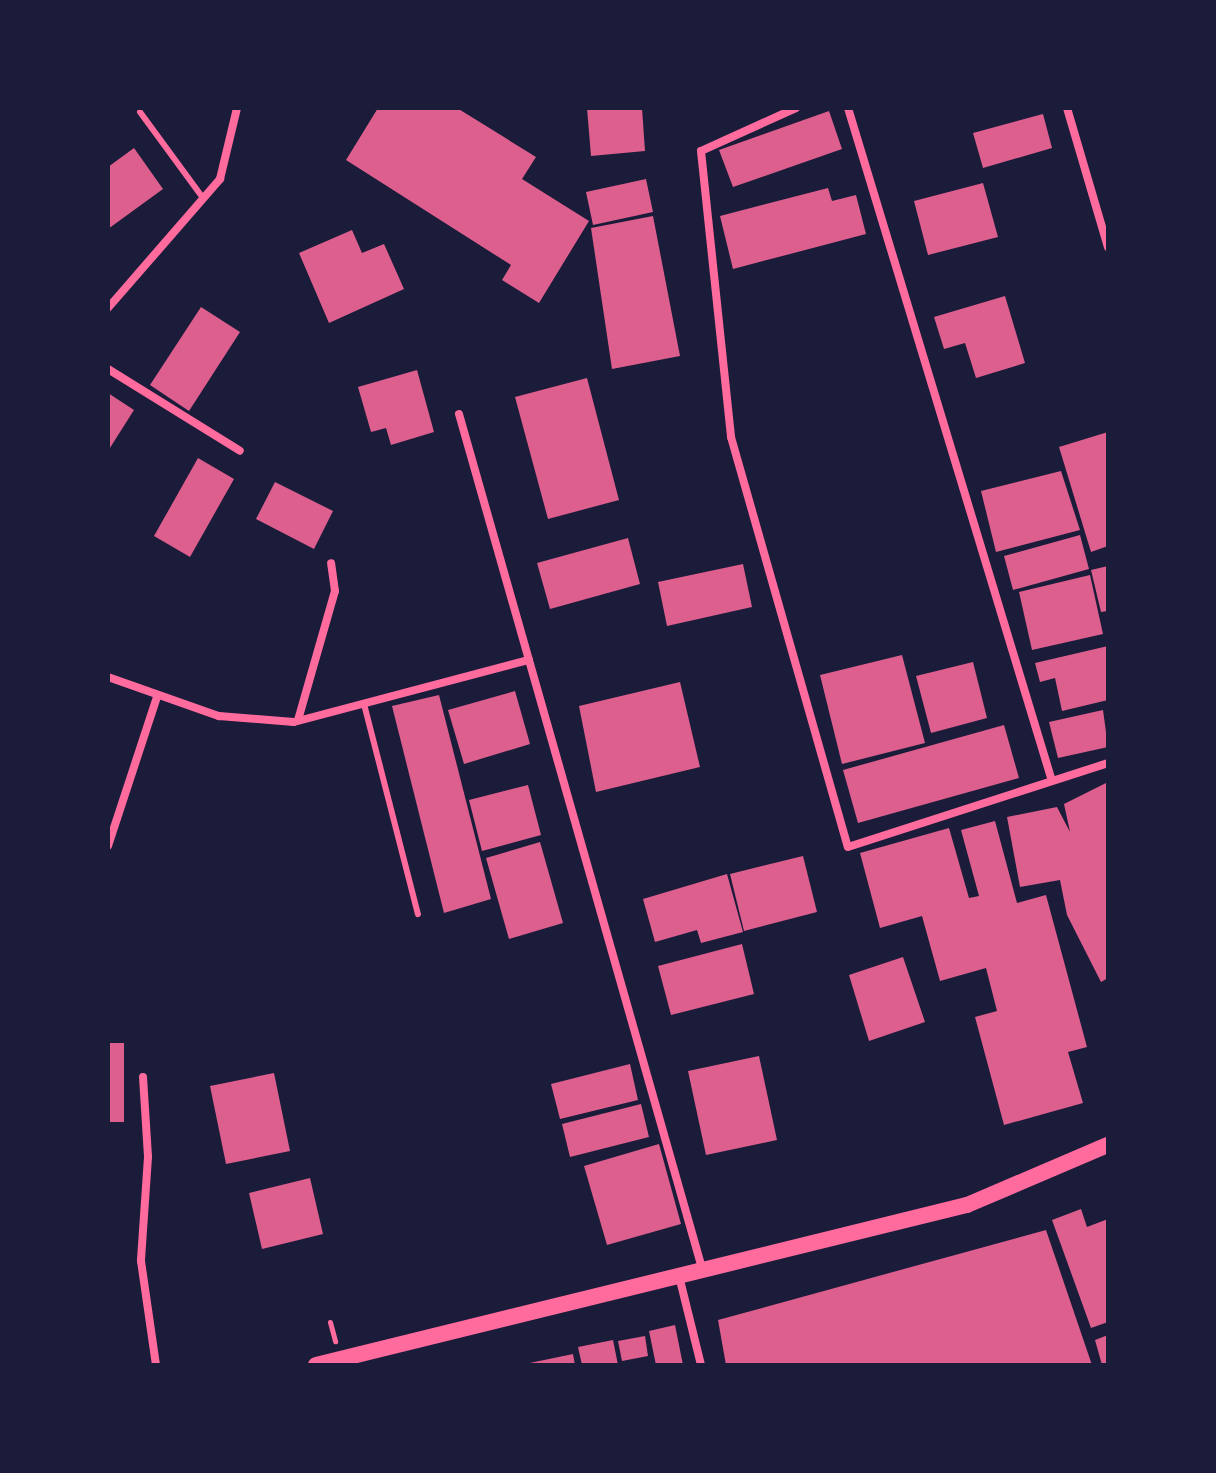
<!DOCTYPE html>
<style>
body{margin:0}
#map{position:relative;width:1216px;height:1473px;overflow:hidden;background:#1b1b3a;font-family:"PT Sans Narrow",sans-serif}
div>[style]{position:absolute}
.building>*{inset:0;background:#dd5f8e}
.path>*{height:5px;margin:-2.5px;padding:0 2.5px;transform-origin:2.5px;border-radius:2.5px;background:#ff6b9d}
.service>*{height:6px;margin:-3px;padding:0 3px;transform-origin:3px;border-radius:3px;background:#ff6b9d}
.minor>*{height:8px;margin:-4px;padding:0 4px;transform-origin:4px;border-radius:4px;background:#ff6b9d}
.secondary>*{height:16px;margin:-8px;padding:0 8px;transform-origin:8px;border-radius:8px;background:#ff6b9d}
span{translate:-50% -50%;white-space:nowrap;text-align:center;line-height:1.15;-webkit-text-stroke:7px #1b1b3a;paint-order:stroke}
.frame{position:absolute;inset:0;border:110px solid #1b1b3a;pointer-events:none}
</style>
<div id="map">
<div class="building">
<i style="clip-path:polygon(378px 108px,457px 108px,536px 157px,522px 179px,589px 221px,539px 303px,502px 280px,511px 265px,346px 160px)"></i>
<i style="clip-path:polygon(587px 108px,642px 108px,645px 151px,591px 156px)"></i>
<i style="clip-path:polygon(829px 111px,842px 149px,733px 187px,719px 150px)"></i>
<i style="clip-path:polygon(1043px 114px,1052px 148px,983px 168px,973px 133px)"></i>
<i style="clip-path:polygon(134px 148px,163px 189px,108px 229px,108px 167px)"></i>
<i style="clip-path:polygon(646px 179px,653px 212px,593px 225px,586px 192px)"></i>
<i style="clip-path:polygon(983px 183px,998px 237px,928px 255px,914px 201px)"></i>
<i style="clip-path:polygon(828px 188px,832px 201px,856px 195px,866px 234px,733px 269px,720px 216px)"></i>
<i style="clip-path:polygon(653px 216px,680px 356px,612px 369px,591px 228px)"></i>
<i style="clip-path:polygon(352px 230px,362px 253px,384px 244px,404px 289px,329px 323px,299px 253px)"></i>
<i style="clip-path:polygon(1005px 296px,1025px 363px,976px 378px,965px 343px,944px 349px,934px 317px)"></i>
<i style="clip-path:polygon(201px 307px,240px 332px,189px 411px,150px 385px)"></i>
<i style="clip-path:polygon(417px 370px,434px 432px,391px 445px,386px 428px,371px 432px,358px 387px)"></i>
<i style="clip-path:polygon(587px 378px,619px 500px,548px 519px,515px 397px)"></i>
<i style="clip-path:polygon(108px 393px,134px 410px,108px 451px)"></i>
<i style="clip-path:polygon(1108px 432px,1108px 546px,1091px 552px,1059px 447px)"></i>
<i style="clip-path:polygon(198px 458px,234px 479px,190px 557px,154px 536px)"></i>
<i style="clip-path:polygon(1061px 471px,1080px 530px,996px 552px,981px 491px)"></i>
<i style="clip-path:polygon(275px 482px,333px 511px,314px 549px,256px 519px)"></i>
<i style="clip-path:polygon(1080px 535px,1089px 569px,1013px 590px,1004px 556px)"></i>
<i style="clip-path:polygon(628px 538px,640px 584px,550px 609px,537px 563px)"></i>
<i style="clip-path:polygon(743px 564px,752px 607px,667px 626px,658px 582px)"></i>
<i style="clip-path:polygon(1108px 566px,1108px 611px,1101px 612px,1091px 570px)"></i>
<i style="clip-path:polygon(1090px 575px,1103px 634px,1032px 650px,1019px 592px)"></i>
<i style="clip-path:polygon(1108px 646px,1108px 700px,1062px 711px,1055px 678px,1040px 682px,1035px 663px)"></i>
<i style="clip-path:polygon(902px 655px,925px 743px,842px 764px,820px 675px)"></i>
<i style="clip-path:polygon(973px 662px,987px 718px,931px 733px,916px 676px)"></i>
<i style="clip-path:polygon(680px 682px,700px 767px,596px 792px,579px 706px)"></i>
<i style="clip-path:polygon(515px 691px,530px 744px,464px 764px,448px 710px)"></i>
<i style="clip-path:polygon(439px 695px,491px 899px,444px 913px,392px 706px)"></i>
<i style="clip-path:polygon(1103px 710px,1108px 747px,1058px 758px,1049px 722px)"></i>
<i style="clip-path:polygon(1004px 725px,1019px 778px,858px 823px,843px 770px)"></i>
<i style="clip-path:polygon(1108px 782px,1108px 978px,1101px 982px,1067px 915px,1060px 880px,1020px 887px,1007px 817px,1057px 807px,1070px 832px,1064px 804px)"></i>
<i style="clip-path:polygon(528px 785px,541px 835px,482px 851px,469px 800px)"></i>
<i style="clip-path:polygon(995px 821px,1017px 903px,1046px 895px,1087px 1047px,1068px 1052px,1083px 1103px,1004px 1125px,975px 1017px,997px 1011px,986px 968px,940px 981px,922px 916px,880px 928px,860px 853px,949px 828px,969px 898px,979px 896px,961px 830px)"></i>
<i style="clip-path:polygon(540px 842px,563px 923px,509px 939px,486px 858px)"></i>
<i style="clip-path:polygon(803px 856px,817px 912px,744px 931px,730px 874px)"></i>
<i style="clip-path:polygon(727px 874px,743px 932px,701px 943px,697px 930px,655px 942px,643px 899px)"></i>
<i style="clip-path:polygon(742px 944px,754px 994px,671px 1015px,658px 966px)"></i>
<i style="clip-path:polygon(903px 957px,925px 1022px,869px 1041px,849px 975px)"></i>
<i style="clip-path:polygon(108px 1043px,124px 1043px,124px 1122px,108px 1122px)"></i>
<i style="clip-path:polygon(759px 1056px,777px 1140px,706px 1155px,688px 1071px)"></i>
<i style="clip-path:polygon(630px 1064px,638px 1100px,560px 1119px,551px 1084px)"></i>
<i style="clip-path:polygon(274px 1073px,290px 1151px,226px 1164px,210px 1086px)"></i>
<i style="clip-path:polygon(641px 1104px,649px 1137px,570px 1157px,562px 1124px)"></i>
<i style="clip-path:polygon(659px 1144px,681px 1224px,607px 1245px,584px 1166px)"></i>
<i style="clip-path:polygon(310px 1178px,323px 1234px,262px 1249px,249px 1193px)"></i>
<i style="clip-path:polygon(1081px 1209px,1087px 1227px,1108px 1219px,1108px 1322px,1091px 1328px,1052px 1220px)"></i>
<i style="clip-path:polygon(1046px 1230px,1092px 1365px,726px 1365px,718px 1320px)"></i>
<i style="clip-path:polygon(675px 1325px,683px 1365px,656px 1365px,649px 1331px)"></i>
<i style="clip-path:polygon(1108px 1335px,1108px 1365px,1102px 1365px,1095px 1340px)"></i>
<i style="clip-path:polygon(645px 1336px,648px 1356px,622px 1361px,618px 1341px)"></i>
<i style="clip-path:polygon(613px 1340px,618px 1365px,582px 1365px,578px 1347px)"></i>
<i style="clip-path:polygon(573px 1354px,575px 1365px,526px 1365px,525px 1364px)"></i>
</div>
<div class="path">
<i style="left:330px;top:1322px;width:20px;rotate:75deg"></i>
</div>
<div class="service">
<i style="left:140px;top:112px;width:107px;rotate:53.8deg"></i>
<i style="left:364px;top:704px;width:217px;rotate:75.6deg"></i>
</div>
<div class="minor">
<i style="left:796px;top:108px;width:104px;rotate:155.6deg"></i>
<i style="left:701px;top:151px;width:288px;rotate:84deg"></i>
<i style="left:731px;top:437px;width:426px;rotate:74.1deg"></i>
<i style="left:848px;top:847px;width:273px;rotate:-17.9deg"></i>
<i style="left:848px;top:108px;width:700px;rotate:73.14deg"></i>
<i style="left:1067px;top:108px;width:145px;rotate:73.6deg"></i>
<i style="left:108px;top:308px;width:171px;rotate:-49deg"></i>
<i style="left:220px;top:179px;width:73px;rotate:-76.5deg"></i>
<i style="left:108px;top:369px;width:155px;rotate:31.8deg"></i>
<i style="left:459px;top:414px;width:888px;rotate:74.12deg"></i>
<i style="left:108px;top:677px;width:118px;rotate:19.4deg"></i>
<i style="left:219px;top:716px;width:75px;rotate:4.6deg"></i>
<i style="left:294px;top:722px;width:243px;rotate:-14.8deg"></i>
<i style="left:298px;top:720px;width:134px;rotate:-74deg"></i>
<i style="left:335px;top:591px;width:28px;rotate:-98deg"></i>
<i style="left:108px;top:846px;width:157px;rotate:-71.8deg"></i>
<i style="left:143px;top:1077px;width:80px;rotate:86.4deg"></i>
<i style="left:148px;top:1157px;width:104px;rotate:93.9deg"></i>
<i style="left:141px;top:1261px;width:105px;rotate:81.8deg"></i>
<i style="left:679px;top:1276px;width:92px;rotate:76.1deg"></i>
</div>
<div class="secondary">
<i style="left:316px;top:1365px;width:670px;rotate:-13.81deg"></i>
<i style="left:967px;top:1205px;width:153px;rotate:-23.1deg"></i>
</div>
<div class="frame"></div>
</div>
